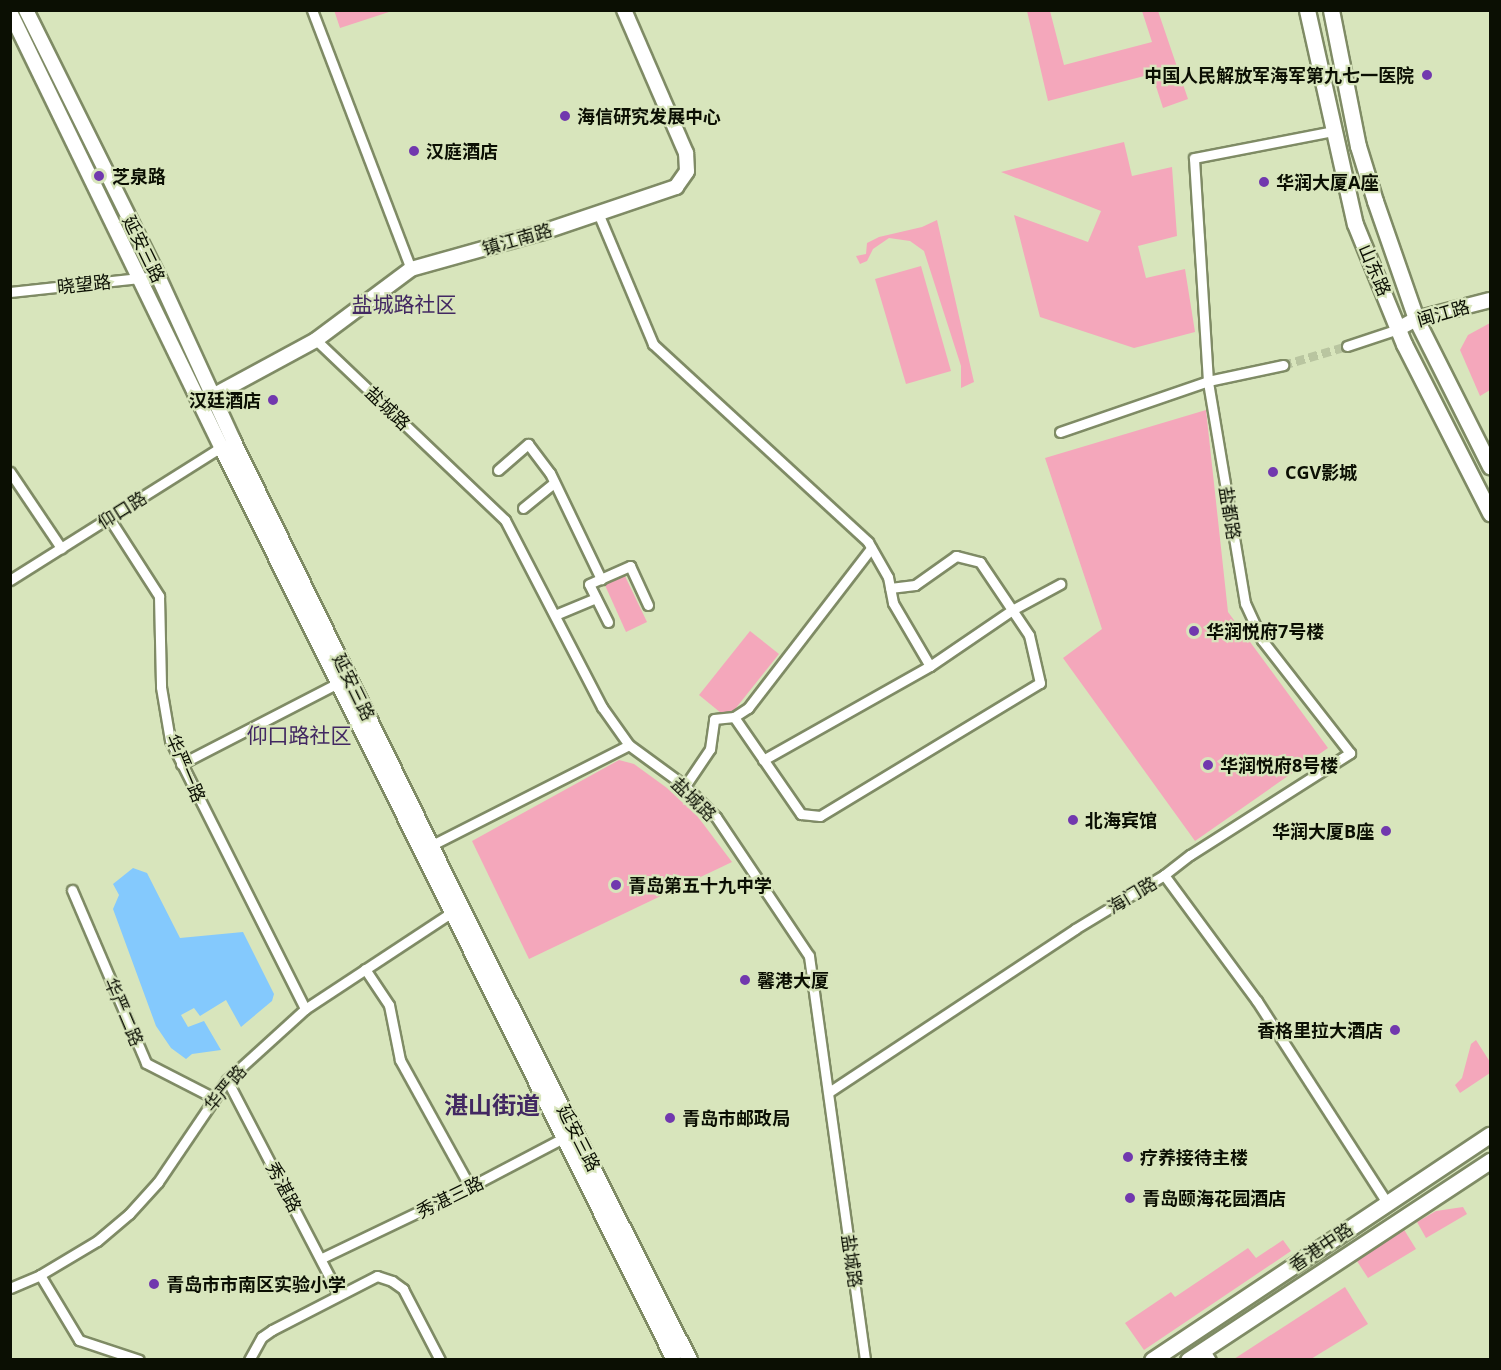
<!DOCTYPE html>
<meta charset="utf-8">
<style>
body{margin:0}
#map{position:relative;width:1501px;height:1370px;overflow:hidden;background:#d8e5bc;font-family:"Open Sans","Noto Sans SC",sans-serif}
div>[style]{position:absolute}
.green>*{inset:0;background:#f4a7bb}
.water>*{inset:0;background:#84c9fd}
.street-tunnel>*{height:9px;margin-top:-4.5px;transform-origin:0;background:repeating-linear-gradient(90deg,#b9c5a0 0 9px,transparent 0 13.5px)}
.roads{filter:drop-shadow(2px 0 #7f8b65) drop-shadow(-2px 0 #7f8b65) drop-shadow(0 2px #7f8b65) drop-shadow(0 -2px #7f8b65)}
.street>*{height:9px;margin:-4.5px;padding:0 4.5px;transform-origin:4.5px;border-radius:4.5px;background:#fff}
.secondary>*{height:14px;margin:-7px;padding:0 7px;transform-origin:7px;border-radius:7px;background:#fff}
.primary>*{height:15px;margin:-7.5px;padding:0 7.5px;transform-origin:7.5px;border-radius:7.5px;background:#fff}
.dots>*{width:16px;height:16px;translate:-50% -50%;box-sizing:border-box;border:3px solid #d8e5bc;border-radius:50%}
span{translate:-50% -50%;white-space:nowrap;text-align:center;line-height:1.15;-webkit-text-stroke:4.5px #d8e5bc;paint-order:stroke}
.poi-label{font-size:18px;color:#0b0f03;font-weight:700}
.right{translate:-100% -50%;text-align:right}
.left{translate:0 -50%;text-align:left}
.street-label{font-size:18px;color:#0b0f03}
.quarter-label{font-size:21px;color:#422862}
.district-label{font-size:24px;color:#422862;font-weight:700}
.frame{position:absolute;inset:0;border:12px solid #0b0f03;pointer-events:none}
</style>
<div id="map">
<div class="green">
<i style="clip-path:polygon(334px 10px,392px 10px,392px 11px,340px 28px)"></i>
<i style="clip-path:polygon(1027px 11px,1050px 11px,1064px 65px,1152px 42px,1142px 11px,1158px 11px,1188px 99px,1163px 108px,1152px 74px,1048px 101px)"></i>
<i style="clip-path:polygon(1124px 142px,1132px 176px,1172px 167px,1177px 236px,1138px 246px,1146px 278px,1185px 269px,1195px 332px,1134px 348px,1040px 317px,1014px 215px,1088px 242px,1101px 211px,1001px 172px)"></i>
<i style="clip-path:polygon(937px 220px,974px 382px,961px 388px,961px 366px,924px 251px,910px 241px,889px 238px,873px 249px,867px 261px,860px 264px,856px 256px,866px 254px,867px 243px,879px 237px,922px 227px)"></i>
<i style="clip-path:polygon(921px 266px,951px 371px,906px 384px,875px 279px)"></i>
<i style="clip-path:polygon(1490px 323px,1490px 390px,1480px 396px,1460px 350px,1468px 335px)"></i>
<i style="clip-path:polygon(1206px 410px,1228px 612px,1328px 748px,1195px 841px,1063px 658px,1102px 629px,1045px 458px)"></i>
<i style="clip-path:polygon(624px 574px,647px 622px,626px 632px,604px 583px)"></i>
<i style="clip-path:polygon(750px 631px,779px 654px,732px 713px,721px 713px,699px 695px)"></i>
<i style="clip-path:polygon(619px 760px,634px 764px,667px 788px,698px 817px,732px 862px,529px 959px,472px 841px)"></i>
<i style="clip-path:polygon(1476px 1040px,1490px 1062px,1490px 1073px,1460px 1093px,1455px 1085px,1462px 1078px,1471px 1044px)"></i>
<i style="clip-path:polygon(1463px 1207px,1467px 1214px,1426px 1238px,1417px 1222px,1436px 1211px)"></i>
<i style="clip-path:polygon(1403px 1228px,1416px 1249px,1368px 1278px,1355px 1258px)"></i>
<i style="clip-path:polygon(1283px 1240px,1291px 1251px,1144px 1350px,1125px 1323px,1171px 1292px,1175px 1297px,1248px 1248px,1256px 1258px)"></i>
<i style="clip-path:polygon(1345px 1287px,1368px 1324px,1311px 1359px,1234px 1359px)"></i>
</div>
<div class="water">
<i style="clip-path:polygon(133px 868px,147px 873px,180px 938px,243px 932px,274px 994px,272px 1001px,241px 1027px,226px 1000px,200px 1016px,194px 1008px,181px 1015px,188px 1027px,204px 1021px,221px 1050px,192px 1054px,186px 1059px,171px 1048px,156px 1026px,113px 909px,119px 895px,113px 884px)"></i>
</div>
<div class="street-tunnel">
<i style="left:1283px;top:365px;width:67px;rotate:-16.5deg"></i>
</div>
<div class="roads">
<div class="street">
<i style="left:312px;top:10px;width:277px;rotate:69.1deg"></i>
<i style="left:598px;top:213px;width:142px;rotate:67.2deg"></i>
<i style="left:653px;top:344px;width:292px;rotate:42.6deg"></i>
<i style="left:868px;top:542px;width:40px;rotate:60.3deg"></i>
<i style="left:888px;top:577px;width:26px;rotate:79deg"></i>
<i style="left:893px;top:603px;width:73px;rotate:59.6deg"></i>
<i style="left:10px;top:292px;width:149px;rotate:-6.2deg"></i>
<i style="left:316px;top:340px;width:261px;rotate:43.6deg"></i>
<i style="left:505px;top:520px;width:211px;rotate:62.6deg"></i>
<i style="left:602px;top:707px;width:47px;rotate:54.6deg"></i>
<i style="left:629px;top:745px;width:69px;rotate:36.2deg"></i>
<i style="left:685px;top:786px;width:44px;rotate:45deg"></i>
<i style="left:716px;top:817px;width:167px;rotate:56.2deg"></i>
<i style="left:809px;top:956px;width:408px;rotate:82.1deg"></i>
<i style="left:1347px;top:346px;width:54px;rotate:-18.4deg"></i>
<i style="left:1060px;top:432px;width:157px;rotate:-19deg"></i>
<i style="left:1208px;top:381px;width:77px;rotate:-12deg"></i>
<i style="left:498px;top:470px;width:40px;rotate:-41deg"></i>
<i style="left:528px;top:444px;width:36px;rotate:53deg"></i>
<i style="left:550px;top:473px;width:118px;rotate:64.3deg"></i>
<i style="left:10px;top:472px;width:92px;rotate:56.1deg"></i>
<i style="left:523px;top:508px;width:40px;rotate:-39deg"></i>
<i style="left:109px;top:518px;width:93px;rotate:57.3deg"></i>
<i style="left:159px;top:596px;width:91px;rotate:88.7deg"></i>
<i style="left:161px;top:687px;width:54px;rotate:80.4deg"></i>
<i style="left:170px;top:740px;width:301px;rotate:63.3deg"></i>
<i style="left:10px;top:580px;width:253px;rotate:-32.2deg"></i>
<i style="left:555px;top:615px;width:44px;rotate:-22.5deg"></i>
<i style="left:608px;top:622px;width:42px;rotate:-116.6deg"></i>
<i style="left:589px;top:584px;width:45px;rotate:-23.7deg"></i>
<i style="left:630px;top:566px;width:43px;rotate:65.2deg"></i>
<i style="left:734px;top:717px;width:118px;rotate:55.4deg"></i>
<i style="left:801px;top:814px;width:19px;rotate:6deg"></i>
<i style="left:820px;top:816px;width:257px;rotate:-31.2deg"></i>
<i style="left:1040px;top:683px;width:49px;rotate:-102.9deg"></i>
<i style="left:1029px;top:635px;width:88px;rotate:-123.9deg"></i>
<i style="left:980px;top:562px;width:25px;rotate:-166deg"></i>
<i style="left:956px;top:556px;width:50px;rotate:144.7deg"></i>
<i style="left:915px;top:585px;width:25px;rotate:173deg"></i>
<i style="left:763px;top:760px;width:192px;rotate:-29.4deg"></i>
<i style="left:930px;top:666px;width:99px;rotate:-34.3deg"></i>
<i style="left:1012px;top:610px;width:55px;rotate:-28.4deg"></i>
<i style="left:181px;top:764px;width:181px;rotate:-27.3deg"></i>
<i style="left:685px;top:786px;width:45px;rotate:-56deg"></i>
<i style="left:710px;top:749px;width:30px;rotate:-82deg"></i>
<i style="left:714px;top:719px;width:20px;rotate:-6deg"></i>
<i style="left:734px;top:717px;width:17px;rotate:-33deg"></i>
<i style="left:748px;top:708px;width:202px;rotate:-52.4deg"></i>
<i style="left:432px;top:845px;width:221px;rotate:-26.9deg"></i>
<i style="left:1164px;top:875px;width:33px;rotate:-38deg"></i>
<i style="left:1190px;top:855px;width:190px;rotate:-32.5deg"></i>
<i style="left:1350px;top:753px;width:143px;rotate:-127.9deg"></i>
<i style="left:1262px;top:640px;width:41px;rotate:-114.7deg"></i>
<i style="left:1245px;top:603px;width:225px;rotate:-99.5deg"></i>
<i style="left:1208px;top:381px;width:223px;rotate:-93.6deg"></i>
<i style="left:1194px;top:158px;width:142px;rotate:-11deg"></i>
<i style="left:72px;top:890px;width:188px;rotate:66.8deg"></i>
<i style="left:146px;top:1063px;width:76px;rotate:27.2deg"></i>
<i style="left:365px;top:969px;width:43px;rotate:56.3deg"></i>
<i style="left:389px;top:1005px;width:56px;rotate:78.7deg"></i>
<i style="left:400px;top:1060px;width:145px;rotate:61.1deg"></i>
<i style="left:227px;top:1080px;width:242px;rotate:62.5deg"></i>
<i style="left:829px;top:1092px;width:295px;rotate:-33.5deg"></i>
<i style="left:1075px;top:929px;width:104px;rotate:-31.2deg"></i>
<i style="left:1164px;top:875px;width:157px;rotate:53.6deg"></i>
<i style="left:1257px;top:1001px;width:240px;rotate:57.2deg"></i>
<i style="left:322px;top:1258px;width:164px;rotate:-25.6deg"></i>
<i style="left:470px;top:1187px;width:112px;rotate:-27.7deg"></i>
<i style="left:40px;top:1275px;width:76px;rotate:59deg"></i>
<i style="left:79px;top:1340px;width:63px;rotate:18.4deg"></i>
<i style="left:10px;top:1288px;width:33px;rotate:-23deg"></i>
<i style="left:40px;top:1275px;width:66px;rotate:-30.8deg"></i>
<i style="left:97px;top:1241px;width:42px;rotate:-40.2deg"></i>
<i style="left:129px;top:1214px;width:43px;rotate:-47.8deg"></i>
<i style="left:158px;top:1182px;width:123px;rotate:-55.9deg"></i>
<i style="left:227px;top:1080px;width:105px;rotate:-42.3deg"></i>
<i style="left:305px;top:1009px;width:180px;rotate:-33.4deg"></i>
<i style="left:1204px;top:1349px;width:13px;rotate:58deg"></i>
<i style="left:249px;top:1360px;width:26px;rotate:-61deg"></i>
<i style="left:262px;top:1337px;width:12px;rotate:-35deg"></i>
<i style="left:272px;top:1330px;width:118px;rotate:-27.2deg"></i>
<i style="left:377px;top:1276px;width:16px;rotate:18deg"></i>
<i style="left:392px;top:1281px;width:14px;rotate:36deg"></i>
<i style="left:403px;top:1289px;width:80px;rotate:62.5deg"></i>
</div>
<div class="secondary">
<i style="left:26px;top:10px;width:297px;rotate:63.6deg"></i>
<i style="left:158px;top:276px;width:180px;rotate:65.4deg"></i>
<i style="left:233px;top:440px;width:519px;rotate:63.93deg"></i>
<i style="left:461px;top:906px;width:508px;rotate:63.23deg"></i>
<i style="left:10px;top:12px;width:483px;rotate:64.1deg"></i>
<i style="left:221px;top:447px;width:1019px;rotate:63.61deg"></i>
<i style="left:1398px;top:329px;width:21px;rotate:-29deg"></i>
<i style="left:1416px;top:319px;width:76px;rotate:-14.4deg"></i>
<i style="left:207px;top:399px;width:124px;rotate:-28.4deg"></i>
<i style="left:316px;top:340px;width:119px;rotate:-36.8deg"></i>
<i style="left:411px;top:269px;width:134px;rotate:-15.6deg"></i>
<i style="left:540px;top:233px;width:144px;rotate:-18.7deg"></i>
<i style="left:676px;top:187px;width:19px;rotate:-55deg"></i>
<i style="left:687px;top:171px;width:18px;rotate:-93deg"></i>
<i style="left:686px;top:153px;width:156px;rotate:-113.4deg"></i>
</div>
<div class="primary">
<i style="left:1307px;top:10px;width:219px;rotate:77.4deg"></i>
<i style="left:1355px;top:224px;width:130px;rotate:67.8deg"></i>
<i style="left:1404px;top:344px;width:190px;rotate:63deg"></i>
<i style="left:1331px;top:10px;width:139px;rotate:78.8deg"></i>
<i style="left:1358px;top:146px;width:58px;rotate:72.8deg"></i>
<i style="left:1375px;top:201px;width:125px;rotate:70.8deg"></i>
<i style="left:1416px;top:319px;width:165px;rotate:63.3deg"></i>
<i style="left:1152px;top:1360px;width:406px;rotate:-33.7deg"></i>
<i style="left:1188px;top:1360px;width:362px;rotate:-33.4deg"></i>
</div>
</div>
<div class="dots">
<i style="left:1427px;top:75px;background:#7138ae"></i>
<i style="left:565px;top:116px;background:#7138ae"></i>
<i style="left:414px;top:151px;background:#7138ae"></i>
<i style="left:99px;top:176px;background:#7138ae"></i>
<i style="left:1264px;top:182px;background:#7138ae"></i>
<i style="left:273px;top:400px;background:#7138ae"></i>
<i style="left:1273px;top:472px;background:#7138ae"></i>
<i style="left:1194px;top:631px;background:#7138ae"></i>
<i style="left:1208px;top:765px;background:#7138ae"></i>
<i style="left:1073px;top:820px;background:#7138ae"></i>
<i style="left:1386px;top:831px;background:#7138ae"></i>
<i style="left:616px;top:885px;background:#7138ae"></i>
<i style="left:745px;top:980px;background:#7138ae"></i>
<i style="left:1395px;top:1030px;background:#7138ae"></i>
<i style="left:670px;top:1118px;background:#7138ae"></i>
<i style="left:1128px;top:1157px;background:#7138ae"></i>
<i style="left:1130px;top:1198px;background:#7138ae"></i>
<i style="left:154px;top:1284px;background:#7138ae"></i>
</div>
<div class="poi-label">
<span class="right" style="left:1414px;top:75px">中国人民解放军海军第九七一医院</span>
<span class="left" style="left:577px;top:116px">海信研究发展中心</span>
<span class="left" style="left:426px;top:151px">汉庭酒店</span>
<span class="left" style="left:112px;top:176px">芝泉路</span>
<span class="left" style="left:1276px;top:182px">华润大厦A座</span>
<span class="right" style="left:261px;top:400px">汉廷酒店</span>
<span class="left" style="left:1285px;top:472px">CGV影城</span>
<span class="left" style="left:1206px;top:631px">华润悦府7号楼</span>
<span class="left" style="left:1220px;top:765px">华润悦府8号楼</span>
<span class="left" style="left:1085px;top:820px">北海宾馆</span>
<span class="right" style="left:1374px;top:831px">华润大厦B座</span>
<span class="left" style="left:628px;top:885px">青岛第五十九中学</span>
<span class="left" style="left:757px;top:980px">馨港大厦</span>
<span class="right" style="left:1383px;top:1030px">香格里拉大酒店</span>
<span class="left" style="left:682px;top:1118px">青岛市邮政局</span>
<span class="left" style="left:1140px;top:1157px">疗养接待主楼</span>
<span class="left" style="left:1142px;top:1198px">青岛颐海花园酒店</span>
<span class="left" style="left:166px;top:1284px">青岛市市南区实验小学</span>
</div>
<div class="street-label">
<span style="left:517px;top:239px;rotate:-16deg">镇江南路</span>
<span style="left:144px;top:249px;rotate:64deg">延安三路</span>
<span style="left:1375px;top:270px;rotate:67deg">山东路</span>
<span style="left:84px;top:284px;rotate:-6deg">晓望路</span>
<span style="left:1443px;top:313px;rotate:-16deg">闽江路</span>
<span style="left:388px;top:408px;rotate:44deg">盐城路</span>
<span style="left:122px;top:510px;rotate:-32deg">仰口路</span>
<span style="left:1230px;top:513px;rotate:81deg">盐都路</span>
<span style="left:354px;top:687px;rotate:64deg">延安三路</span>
<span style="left:186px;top:768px;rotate:67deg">华严一路</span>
<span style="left:694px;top:799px;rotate:44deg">盐城路</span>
<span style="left:1132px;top:895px;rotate:-31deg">海门路</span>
<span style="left:124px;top:1012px;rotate:67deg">华严二路</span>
<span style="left:225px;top:1088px;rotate:-50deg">华严路</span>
<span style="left:579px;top:1138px;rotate:63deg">延安三路</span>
<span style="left:284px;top:1187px;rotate:62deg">秀湛路</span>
<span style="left:450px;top:1197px;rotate:-26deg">秀湛三路</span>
<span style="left:1321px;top:1247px;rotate:-34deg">香港中路</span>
<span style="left:852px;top:1261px;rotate:82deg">盐城路</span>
</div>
<div class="quarter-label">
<span style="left:404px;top:304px">盐城路社区</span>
<span style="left:299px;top:735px">仰口路社区</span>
</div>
<div class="district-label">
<span style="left:492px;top:1105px">湛山街道</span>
</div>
<div class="frame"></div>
</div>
